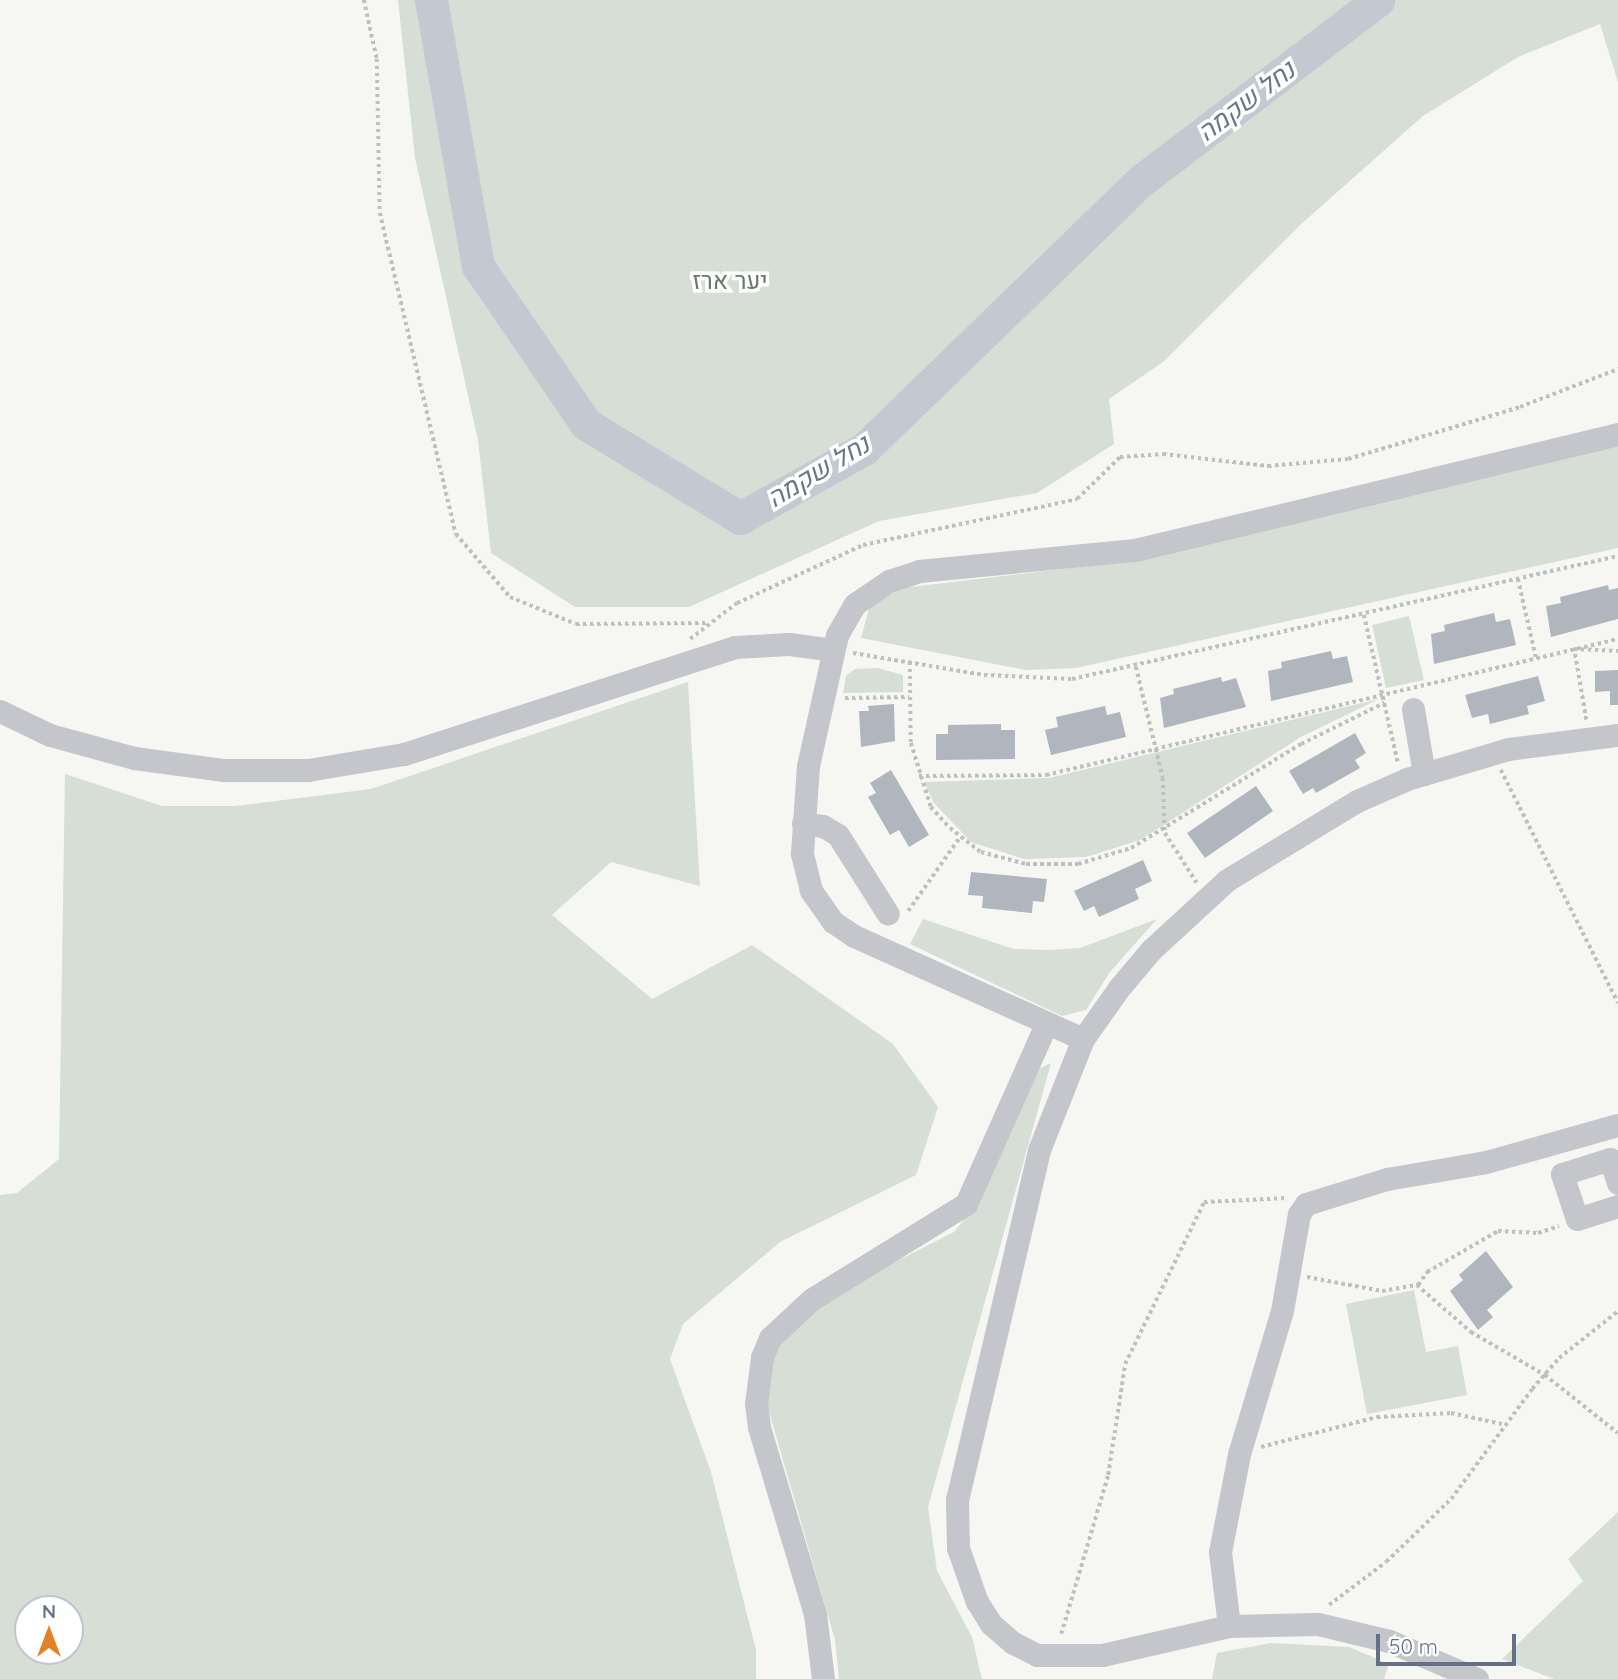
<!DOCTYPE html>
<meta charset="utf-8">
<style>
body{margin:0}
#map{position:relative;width:1618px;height:1679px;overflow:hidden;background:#f6f7f3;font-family:Quicksand,Heebo,sans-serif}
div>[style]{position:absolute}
.green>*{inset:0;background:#d6ded5}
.river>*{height:33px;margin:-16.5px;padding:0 16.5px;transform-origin:16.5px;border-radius:16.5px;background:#c3c9d1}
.building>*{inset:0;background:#b1b5bd}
.path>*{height:3.5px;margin-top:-1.75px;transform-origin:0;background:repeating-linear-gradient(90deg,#bebfc2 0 3.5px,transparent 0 7px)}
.minor>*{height:23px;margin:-11.5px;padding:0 11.5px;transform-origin:11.5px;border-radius:11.5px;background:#c4c6cb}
span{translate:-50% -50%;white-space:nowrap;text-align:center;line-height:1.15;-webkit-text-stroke:7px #fff;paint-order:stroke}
.park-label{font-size:24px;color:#647c65}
.water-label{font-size:26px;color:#678;font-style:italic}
.north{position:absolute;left:14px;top:1595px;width:70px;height:70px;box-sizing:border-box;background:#fff;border:2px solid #c1c5ce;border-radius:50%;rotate:0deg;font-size:19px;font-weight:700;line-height:28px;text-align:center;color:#656f85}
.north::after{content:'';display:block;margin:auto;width:24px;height:32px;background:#e48026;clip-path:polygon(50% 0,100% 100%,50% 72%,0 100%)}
.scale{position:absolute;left:1376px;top:1634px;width:140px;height:32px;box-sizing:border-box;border:4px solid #656f85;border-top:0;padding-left:9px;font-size:21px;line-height:24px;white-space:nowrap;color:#656f85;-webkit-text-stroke:5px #fff;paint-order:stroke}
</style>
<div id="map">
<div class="green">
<i style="clip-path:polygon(398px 0,1618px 0,1618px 82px,1600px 24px,1518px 57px,1423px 116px,1299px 226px,1163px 362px,1109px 399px,1114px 444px,1037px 493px,879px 521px,689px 607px,575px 607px,491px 553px,478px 440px,415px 158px)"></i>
<i style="clip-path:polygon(1618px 445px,1618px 548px,1076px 668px,1026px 670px,861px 638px,869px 608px,902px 588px,1131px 561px)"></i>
<i style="clip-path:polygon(1409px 616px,1424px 680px,1386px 688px,1372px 625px)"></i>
<i style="clip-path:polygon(878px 668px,903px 675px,903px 692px,843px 693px,846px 676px,855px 669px)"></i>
<i style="clip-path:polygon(evenodd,688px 682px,700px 886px,611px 862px,552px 915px,652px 999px,752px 945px,893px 1044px,938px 1107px,916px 1175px,780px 1242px,683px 1324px,670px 1359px,711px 1472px,756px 1650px,756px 1679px,0 1679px,0 1195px,17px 1193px,59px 1159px,65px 774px,162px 806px,235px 806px,371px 789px,688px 682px,28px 1609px,70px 1609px,70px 1651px,28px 1651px,28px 1609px)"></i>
<i style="clip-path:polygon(1379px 699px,1301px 737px,1140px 840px,1086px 857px,1024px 859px,971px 842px,934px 803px,924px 782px,1049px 778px)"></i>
<i style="clip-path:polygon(923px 919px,1014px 949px,1048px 950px,1080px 948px,1157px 919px,1110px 972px,1086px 1010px,1062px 1016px,910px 944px)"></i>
<i style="clip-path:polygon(1051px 1063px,928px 1507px,937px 1571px,972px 1637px,982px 1679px,839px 1679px,835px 1640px,763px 1391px,768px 1357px,793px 1325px,824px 1298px,954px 1232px,979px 1201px,1032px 1072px)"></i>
<i style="clip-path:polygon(1414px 1290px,1426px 1352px,1458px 1346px,1467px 1395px,1367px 1414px,1346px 1304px)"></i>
<i style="clip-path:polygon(1618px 1512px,1618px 1679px,1554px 1679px,1502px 1659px,1583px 1581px,1568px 1559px)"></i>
<i style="clip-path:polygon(1271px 1643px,1349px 1647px,1389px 1664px,1384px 1679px,1212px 1679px,1217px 1653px)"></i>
</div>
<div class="river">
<i style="left:431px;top:0;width:270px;rotate:80deg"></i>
<i style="left:478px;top:266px;width:191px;rotate:55.6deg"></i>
<i style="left:586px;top:424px;width:180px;rotate:31.4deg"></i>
<i style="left:740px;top:518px;width:142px;rotate:-29.1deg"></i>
<i style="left:864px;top:449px;width:387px;rotate:-44.1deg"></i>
<i style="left:1142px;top:180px;width:297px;rotate:-37.3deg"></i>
</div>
<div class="building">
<i style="clip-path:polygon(1608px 585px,1609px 590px,1618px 588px,1618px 619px,1551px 637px,1546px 606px,1561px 603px,1560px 597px)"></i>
<i style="clip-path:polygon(1494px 613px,1496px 622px,1510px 619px,1516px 645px,1434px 664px,1431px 634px,1445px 631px,1444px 625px)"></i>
<i style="clip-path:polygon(1331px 651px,1333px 659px,1347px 656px,1353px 682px,1271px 701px,1268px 671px,1282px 668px,1281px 662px)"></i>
<i style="clip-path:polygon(1618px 670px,1618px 705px,1610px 705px,1610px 691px,1595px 692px,1595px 671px)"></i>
<i style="clip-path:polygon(1538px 676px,1545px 701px,1527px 706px,1529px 714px,1490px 724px,1488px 714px,1472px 718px,1465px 695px)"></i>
<i style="clip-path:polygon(1221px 677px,1222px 682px,1236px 678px,1246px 707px,1164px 728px,1160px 698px,1174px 694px,1173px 689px)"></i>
<i style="clip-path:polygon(894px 704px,895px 741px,861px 747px,859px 711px,869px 711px,868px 706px)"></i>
<i style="clip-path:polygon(1105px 706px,1107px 715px,1120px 712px,1126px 737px,1051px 755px,1045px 730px,1058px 727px,1056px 717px)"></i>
<i style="clip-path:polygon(1001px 724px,1001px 730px,1015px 730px,1015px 759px,936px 760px,936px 734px,948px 734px,948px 725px)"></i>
<i style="clip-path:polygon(1355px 733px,1366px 753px,1355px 760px,1360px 768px,1316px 793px,1313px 788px,1303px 794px,1289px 771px)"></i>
<i style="clip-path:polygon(891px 770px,929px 835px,909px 847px,899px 830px,890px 835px,868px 797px,876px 793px,870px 783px)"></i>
<i style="clip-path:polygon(1256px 786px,1273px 811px,1205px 858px,1187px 833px)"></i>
<i style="clip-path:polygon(1143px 860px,1152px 881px,1135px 889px,1139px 899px,1099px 917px,1094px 906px,1084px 911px,1074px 891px)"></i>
<i style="clip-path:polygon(971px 872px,1047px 879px,1044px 902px,1033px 901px,1032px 913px,982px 908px,983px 896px,968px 895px)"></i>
<i style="clip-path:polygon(1486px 1251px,1513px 1287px,1487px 1310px,1493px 1317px,1478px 1330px,1450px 1291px,1463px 1280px,1459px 1275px)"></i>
</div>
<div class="path">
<i style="left:364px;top:0;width:60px;rotate:77.6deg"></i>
<i style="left:377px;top:59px;width:154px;rotate:88.9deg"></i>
<i style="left:380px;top:213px;width:330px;rotate:76.7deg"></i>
<i style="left:456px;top:534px;width:83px;rotate:49.4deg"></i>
<i style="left:510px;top:597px;width:71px;rotate:22.2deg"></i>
<i style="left:576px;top:624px;width:130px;rotate:-0.4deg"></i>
<i style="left:1518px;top:579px;width:80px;rotate:77deg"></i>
<i style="left:1364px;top:615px;width:151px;rotate:77deg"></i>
<i style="left:690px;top:639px;width:59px;rotate:-37.5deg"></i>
<i style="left:737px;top:603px;width:139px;rotate:-24.7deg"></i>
<i style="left:863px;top:545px;width:219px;rotate:-12.1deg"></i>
<i style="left:1077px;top:499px;width:60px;rotate:-44.3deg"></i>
<i style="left:1120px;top:457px;width:43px;rotate:-4deg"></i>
<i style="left:1163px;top:454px;width:106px;rotate:6.5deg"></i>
<i style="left:1268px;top:466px;width:80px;rotate:-5deg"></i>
<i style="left:1348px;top:459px;width:180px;rotate:-16.8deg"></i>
<i style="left:1520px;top:407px;width:105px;rotate:-21.2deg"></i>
<i style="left:853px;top:653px;width:133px;rotate:9.5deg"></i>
<i style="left:984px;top:675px;width:88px;rotate:2.6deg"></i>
<i style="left:1072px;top:679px;width:560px;rotate:-12.7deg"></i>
<i style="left:910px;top:662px;width:81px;rotate:89.3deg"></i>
<i style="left:911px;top:743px;width:67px;rotate:72.6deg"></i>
<i style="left:931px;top:807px;width:28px;rotate:48deg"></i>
<i style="left:950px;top:828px;width:39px;rotate:38deg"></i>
<i style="left:981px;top:852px;width:47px;rotate:14.9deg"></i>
<i style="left:1026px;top:864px;width:52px"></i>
<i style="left:1078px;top:864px;width:55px;rotate:-16.8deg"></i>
<i style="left:1131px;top:848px;width:199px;rotate:-31.5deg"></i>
<i style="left:1301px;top:744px;width:93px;rotate:-26.3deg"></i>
<i style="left:1136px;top:667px;width:114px;rotate:76.3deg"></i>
<i style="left:1163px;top:778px;width:55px;rotate:87.9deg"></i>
<i style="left:1165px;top:833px;width:59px;rotate:57.4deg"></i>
<i style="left:845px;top:698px;width:64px;rotate:-0.9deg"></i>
<i style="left:1586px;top:720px;width:72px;rotate:-99.6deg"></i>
<i style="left:1574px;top:649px;width:44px;rotate:2.6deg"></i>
<i style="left:1501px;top:770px;width:261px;rotate:63.3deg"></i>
<i style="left:919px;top:776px;width:127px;rotate:-0.5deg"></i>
<i style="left:1046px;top:775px;width:588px;rotate:-13.37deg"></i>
<i style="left:908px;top:911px;width:90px;rotate:-54.9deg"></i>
<i style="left:1307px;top:1277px;width:76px;rotate:10.6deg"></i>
<i style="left:1382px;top:1291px;width:36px;rotate:-10deg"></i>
<i style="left:1417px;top:1285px;width:72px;rotate:41deg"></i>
<i style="left:1471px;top:1332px;width:86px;rotate:30.2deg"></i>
<i style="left:1545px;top:1375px;width:93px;rotate:38.5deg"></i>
<i style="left:1418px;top:1285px;width:16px;rotate:-55deg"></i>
<i style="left:1427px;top:1272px;width:82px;rotate:-30deg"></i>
<i style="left:1498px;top:1231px;width:40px;rotate:2.9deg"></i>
<i style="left:1538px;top:1233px;width:22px;rotate:-18deg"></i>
<i style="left:1261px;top:1447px;width:120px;rotate:-14.5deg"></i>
<i style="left:1377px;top:1417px;width:74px;rotate:-3.1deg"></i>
<i style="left:1451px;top:1413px;width:52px;rotate:12.2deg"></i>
<i style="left:1329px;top:1605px;width:71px;rotate:-37deg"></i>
<i style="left:1386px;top:1562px;width:91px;rotate:-44.1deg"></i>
<i style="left:1451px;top:1499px;width:137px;rotate:-53.6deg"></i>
<i style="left:1532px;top:1389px;width:41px;rotate:-48.9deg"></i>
<i style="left:1559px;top:1358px;width:75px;rotate:-38.5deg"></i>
<i style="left:1061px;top:1634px;width:166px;rotate:-73.5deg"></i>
<i style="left:1108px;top:1475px;width:112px;rotate:-81.3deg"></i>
<i style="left:1125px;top:1364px;width:180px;rotate:-64deg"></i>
<i style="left:1204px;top:1202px;width:83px;rotate:-2.8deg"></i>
</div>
<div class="minor">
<i style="left:1413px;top:709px;width:66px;rotate:80.4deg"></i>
<i style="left:0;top:711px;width:55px;rotate:25.6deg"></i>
<i style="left:50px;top:735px;width:87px;rotate:15.3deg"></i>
<i style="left:134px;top:758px;width:91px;rotate:7.6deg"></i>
<i style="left:224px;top:770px;width:84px"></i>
<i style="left:308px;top:770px;width:97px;rotate:-9.5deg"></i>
<i style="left:404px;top:754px;width:348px;rotate:-17.9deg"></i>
<i style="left:735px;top:647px;width:54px;rotate:-3.2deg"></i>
<i style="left:789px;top:644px;width:44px;rotate:7.8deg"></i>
<i style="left:803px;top:823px;width:20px;rotate:9deg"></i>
<i style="left:823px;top:826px;width:17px;rotate:31deg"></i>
<i style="left:838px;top:835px;width:93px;rotate:57.7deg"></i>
<i style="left:1083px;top:1039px;width:251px;rotate:-155.8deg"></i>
<i style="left:854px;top:936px;width:25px;rotate:-146deg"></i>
<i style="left:833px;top:922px;width:39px;rotate:-125deg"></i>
<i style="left:811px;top:890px;width:38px;rotate:-104deg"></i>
<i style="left:802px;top:853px;width:87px;rotate:-86.1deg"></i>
<i style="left:808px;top:766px;width:134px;rotate:-77.5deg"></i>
<i style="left:837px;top:635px;width:36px;rotate:-60deg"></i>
<i style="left:855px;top:604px;width:41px;rotate:-34.1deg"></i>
<i style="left:889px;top:581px;width:32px;rotate:-18deg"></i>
<i style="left:919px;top:571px;width:217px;rotate:-5.6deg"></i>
<i style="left:1135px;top:550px;width:497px;rotate:-13.5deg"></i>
<i style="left:1618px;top:1183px;width:25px;rotate:-108deg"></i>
<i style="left:1610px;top:1159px;width:50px;rotate:162.6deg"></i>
<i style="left:1562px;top:1174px;width:47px;rotate:71.6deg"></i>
<i style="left:1577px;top:1219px;width:43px;rotate:-17.6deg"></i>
<i style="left:1229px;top:1626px;width:75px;rotate:-96.9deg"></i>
<i style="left:1220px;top:1552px;width:100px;rotate:-79deg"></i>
<i style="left:1239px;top:1454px;width:149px;rotate:-73.3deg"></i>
<i style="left:1282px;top:1311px;width:98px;rotate:-80.1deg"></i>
<i style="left:1299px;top:1214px;width:12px;rotate:-55deg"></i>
<i style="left:1306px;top:1204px;width:85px;rotate:-17.2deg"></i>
<i style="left:1387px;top:1179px;width:100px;rotate:-9.7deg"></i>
<i style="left:1486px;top:1162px;width:137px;rotate:-15.7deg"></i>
<i style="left:823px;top:1679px;width:65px;rotate:-97deg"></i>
<i style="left:815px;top:1614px;width:195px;rotate:-106.7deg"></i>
<i style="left:759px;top:1427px;width:23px;rotate:-97deg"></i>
<i style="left:756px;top:1404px;width:47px;rotate:-82.7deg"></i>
<i style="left:762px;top:1357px;width:21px;rotate:-67deg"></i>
<i style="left:770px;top:1338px;width:57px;rotate:-42.9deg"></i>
<i style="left:812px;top:1299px;width:181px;rotate:-31.7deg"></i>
<i style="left:966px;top:1204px;width:197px;rotate:-66deg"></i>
<i style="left:1477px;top:1679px;width:96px;rotate:-156.6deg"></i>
<i style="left:1389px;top:1641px;width:73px;rotate:-166.5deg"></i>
<i style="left:1318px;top:1624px;width:89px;rotate:178.7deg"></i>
<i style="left:1229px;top:1626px;width:130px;rotate:167.1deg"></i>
<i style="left:1102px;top:1655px;width:65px;rotate:180deg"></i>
<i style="left:1037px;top:1655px;width:27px;rotate:-153deg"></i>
<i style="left:1013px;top:1643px;width:29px;rotate:-139deg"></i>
<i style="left:991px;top:1624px;width:26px;rotate:-122deg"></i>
<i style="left:977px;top:1602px;width:57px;rotate:-109.4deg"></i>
<i style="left:958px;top:1548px;width:48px;rotate:-91.2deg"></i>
<i style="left:957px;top:1500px;width:359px;rotate:-76.8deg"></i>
<i style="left:1039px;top:1150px;width:119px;rotate:-68.4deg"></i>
<i style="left:1083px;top:1039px;width:62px;rotate:-54.8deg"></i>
<i style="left:1119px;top:988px;width:50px;rotate:-49.9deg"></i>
<i style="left:1151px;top:950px;width:103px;rotate:-42.6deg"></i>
<i style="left:1227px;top:880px;width:152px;rotate:-31.3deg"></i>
<i style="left:1357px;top:801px;width:55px;rotate:-23.7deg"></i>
<i style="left:1407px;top:779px;width:105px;rotate:-16.5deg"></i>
<i style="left:1508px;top:749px;width:111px;rotate:-7.3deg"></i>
</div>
<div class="park-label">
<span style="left:730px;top:281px">יער ארז</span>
</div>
<div class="water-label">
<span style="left:1246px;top:101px;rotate:-37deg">נחל שקמה</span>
<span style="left:818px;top:471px;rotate:-31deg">נחל שקמה</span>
</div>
<div class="north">N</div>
<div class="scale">50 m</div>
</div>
